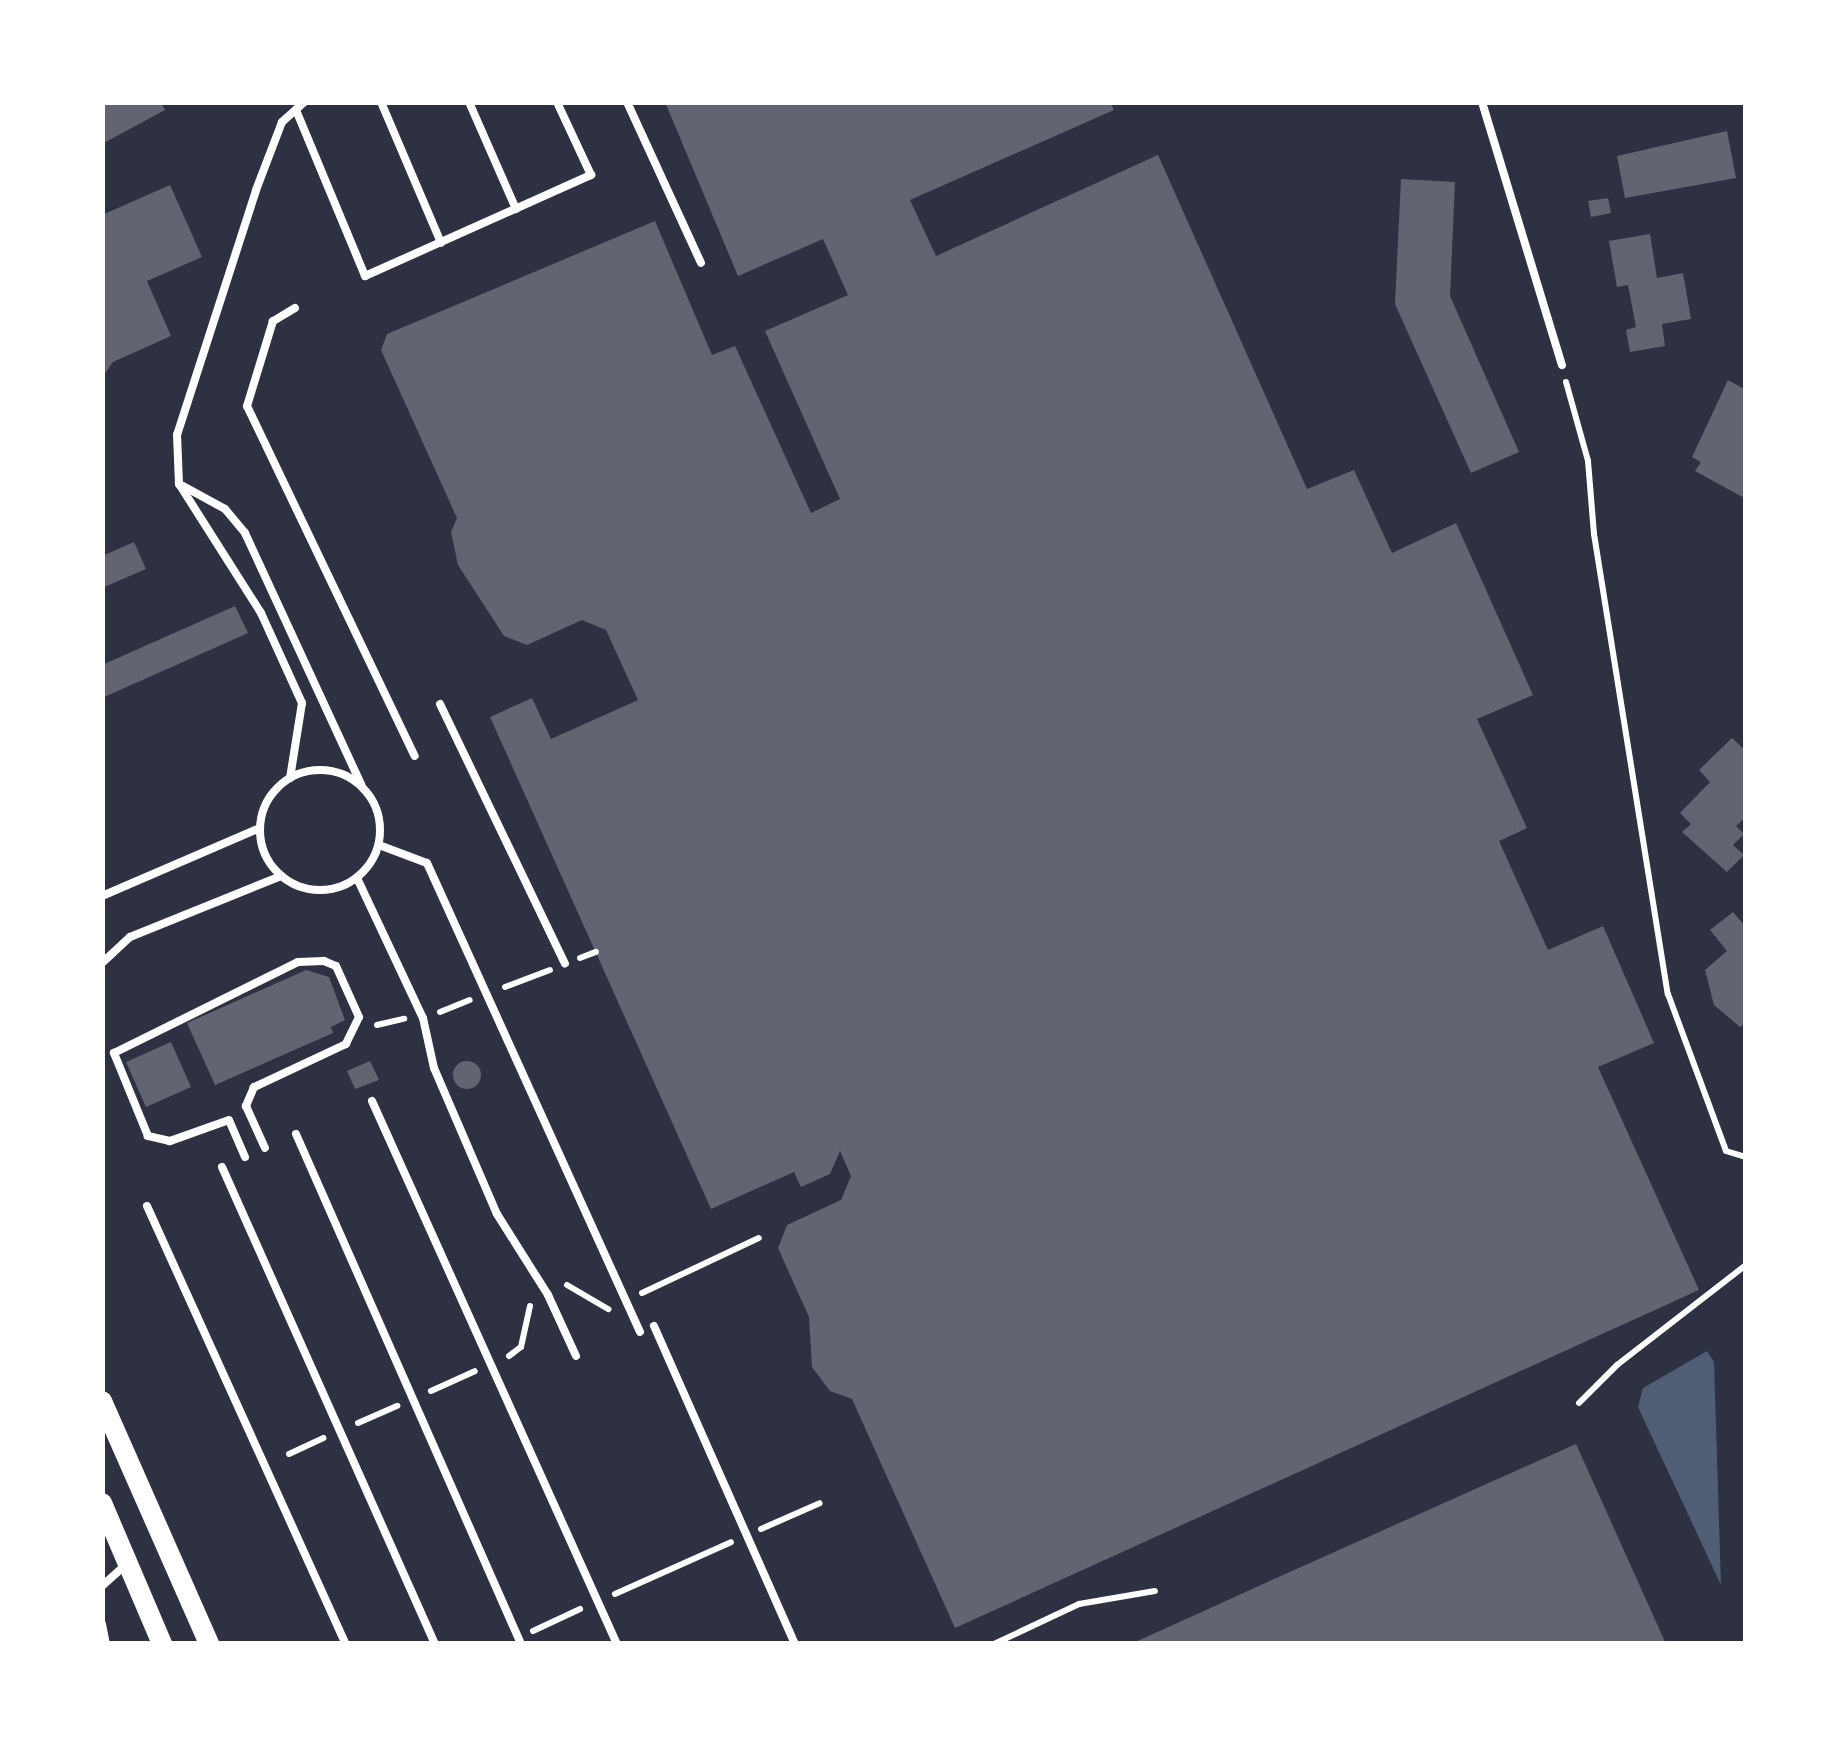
<!DOCTYPE html>
<style>
body{margin:0}
#map{position:relative;width:1848px;height:1746px;overflow:hidden;background:#2d3142;font-family:"Space Grotesk",sans-serif}
div>[style]{position:absolute}
.water>*{inset:0;background:#4f5d75}
.building>*{inset:0;background:#626471}
.round{border-radius:50%}
.path>*{height:6px;margin:-3px;padding:0 3px;transform-origin:3px;border-radius:3px;background:#fff}
.service>*{height:8px;margin:-4px;padding:0 4px;transform-origin:4px;border-radius:4px;background:#fff}
.service>.ring{margin:-4px;padding:0;box-sizing:content-box;background:none;border:8px solid #fff;border-radius:50%}
.secondary>*{height:20px;margin:-10px;padding:0 10px;transform-origin:10px;border-radius:10px;background:#fff}
span{translate:-50% -50%;white-space:nowrap;text-align:center;line-height:1.15;-webkit-text-stroke:8px #fff;paint-order:stroke}
.frame{position:absolute;inset:0;border:105px solid #fff;pointer-events:none}
</style>
<div id="map">
<div class="water">
<i style="clip-path:polygon(1707px 1351px,1714px 1362px,1721px 1585px,1638px 1407px,1643px 1388px)"></i>
</div>
<div class="building">
<i style="clip-path:polygon(102px 102px,161px 102px,165px 110px,102px 144px)"></i>
<i style="clip-path:polygon(665px 102px,1110px 102px,1114px 110px,910px 200px,936px 256px,1158px 155px,1307px 489px,1354px 470px,1392px 553px,1456px 523px,1533px 695px,1477px 719px,1527px 828px,1499px 841px,1548px 950px,1603px 926px,1654px 1043px,1598px 1067px,1699px 1290px,955px 1628px,852px 1399px,830px 1391px,812px 1367px,809px 1317px,778px 1248px,787px 1225px,841px 1200px,851px 1176px,840px 1151px,830px 1174px,801px 1187px,794px 1172px,711px 1209px,490px 717px,532px 698px,551px 739px,638px 700px,606px 630px,582px 620px,527px 645px,504px 636px,458px 565px,451px 532px,457px 518px,381px 350px,387px 334px,655px 221px,712px 355px,735px 346px,811px 513px,840px 499px,765px 331px,848px 295px,823px 239px,738px 276px)"></i>
<i style="clip-path:polygon(1727px 131px,1736px 178px,1625px 198px,1617px 156px)"></i>
<i style="clip-path:polygon(1401px 179px,1455px 182px,1450px 296px,1519px 452px,1471px 473px,1395px 304px)"></i>
<i style="clip-path:polygon(170px 185px,202px 257px,147px 281px,171px 336px,113px 362px,102px 378px,102px 215px)"></i>
<i style="clip-path:polygon(1608px 198px,1611px 213px,1591px 217px,1588px 201px)"></i>
<i style="clip-path:polygon(1650px 234px,1657px 278px,1683px 273px,1691px 319px,1662px 324px,1665px 346px,1630px 352px,1626px 330px,1636px 327px,1628px 285px,1617px 287px,1609px 241px)"></i>
<i style="clip-path:polygon(1728px 380px,1746px 390px,1746px 499px,1695px 471px,1701px 462px,1692px 457px)"></i>
<i style="clip-path:polygon(134px 542px,146px 569px,102px 588px,102px 556px)"></i>
<i style="clip-path:polygon(235px 606px,248px 633px,102px 698px,102px 665px)"></i>
<i style="clip-path:polygon(1732px 738px,1746px 751px,1746px 817px,1736px 826px,1744px 834px,1733px 845px,1744px 855px,1727px 872px,1682px 832px,1691px 824px,1680px 813px,1710px 782px,1699px 770px)"></i>
<i style="clip-path:polygon(1733px 912px,1746px 927px,1746px 1023px,1740px 1027px,1714px 1005px,1705px 970px,1727px 951px,1710px 930px)"></i>
<i style="clip-path:polygon(306px 970px,329px 977px,345px 1020px,331px 1027px,333px 1033px,215px 1085px,187px 1023px)"></i>
<i style="clip-path:polygon(171px 1042px,191px 1087px,146px 1107px,126px 1062px)"></i>
<i class="round" style="left:453px;top:1061px;width:28px;height:28px"></i>
<i style="clip-path:polygon(370px 1061px,379px 1080px,355px 1089px,347px 1071px)"></i>
<i style="clip-path:polygon(1576px 1444px,1666px 1644px,1131px 1644px,1274px 1579px)"></i>
</div>
<div class="path">
<i style="left:1566px;top:382px;width:82px;rotate:74.4deg"></i>
<i style="left:1588px;top:461px;width:73px;rotate:85.3deg"></i>
<i style="left:1594px;top:534px;width:466px;rotate:80.9deg"></i>
<i style="left:1668px;top:994px;width:167px;rotate:69.7deg"></i>
<i style="left:1726px;top:1151px;width:21px;rotate:17deg"></i>
<i style="left:580px;top:958px;width:17px;rotate:-21deg"></i>
<i style="left:505px;top:987px;width:48px;rotate:-20.7deg"></i>
<i style="left:440px;top:1012px;width:32px;rotate:-22deg"></i>
<i style="left:377px;top:1025px;width:28px;rotate:-13deg"></i>
<i style="left:567px;top:1285px;width:48px;rotate:30.3deg"></i>
<i style="left:642px;top:1293px;width:129px;rotate:-25.2deg"></i>
<i style="left:509px;top:1356px;width:15px;rotate:-37deg"></i>
<i style="left:521px;top:1347px;width:42px;rotate:-77.6deg"></i>
<i style="left:431px;top:1391px;width:48px;rotate:-24.4deg"></i>
<i style="left:1579px;top:1403px;width:54px;rotate:-45deg"></i>
<i style="left:1617px;top:1365px;width:163px;rotate:-37.8deg"></i>
<i style="left:358px;top:1423px;width:43px;rotate:-23.6deg"></i>
<i style="left:289px;top:1454px;width:38px;rotate:-25deg"></i>
<i style="left:761px;top:1529px;width:64px;rotate:-23.8deg"></i>
<i style="left:615px;top:1594px;width:127px;rotate:-24.1deg"></i>
<i style="left:533px;top:1631px;width:52px;rotate:-25.1deg"></i>
<i style="left:994px;top:1644px;width:94px;rotate:-25.2deg"></i>
<i style="left:1079px;top:1604px;width:77px;rotate:-9.7deg"></i>
</div>
<div class="service">
<i style="left:381px;top:102px;width:153px;rotate:66.9deg"></i>
<i style="left:469px;top:102px;width:117px;rotate:66.3deg"></i>
<i style="left:627px;top:102px;width:177px;rotate:65.3deg"></i>
<i style="left:1482px;top:102px;width:275px;rotate:73.1deg"></i>
<i style="left:296px;top:110px;width:180px;rotate:67.4deg"></i>
<i style="left:365px;top:276px;width:248px;rotate:-24.1deg"></i>
<i style="left:591px;top:175px;width:81px;rotate:-115deg"></i>
<i style="left:295px;top:308px;width:26px;rotate:149deg"></i>
<i style="left:273px;top:321px;width:89px;rotate:107deg"></i>
<i style="left:247px;top:406px;width:388px;rotate:64.4deg"></i>
<i style="left:183px;top:486px;width:48px;rotate:28.7deg"></i>
<i style="left:225px;top:509px;width:31px;rotate:50deg"></i>
<i style="left:245px;top:533px;width:277px;rotate:65.2deg"></i>
<i style="left:440px;top:704px;width:288px;rotate:64.3deg"></i>
<i class="ring" style="left:260px;top:770px;width:112px;height:112px"></i>
<i style="left:290px;top:778px;width:76px;rotate:-80.9deg"></i>
<i style="left:302px;top:703px;width:99px;rotate:-114.5deg"></i>
<i style="left:261px;top:613px;width:153px;rotate:-122.4deg"></i>
<i style="left:179px;top:484px;width:49px;rotate:-92.3deg"></i>
<i style="left:177px;top:435px;width:257px;rotate:-72.1deg"></i>
<i style="left:256px;top:190px;width:73px;rotate:-69.1deg"></i>
<i style="left:282px;top:122px;width:30px;rotate:-42deg"></i>
<i style="left:379px;top:845px;width:51px;rotate:20.6deg"></i>
<i style="left:427px;top:863px;width:515px;rotate:65.57deg"></i>
<i style="left:357px;top:878px;width:155px;rotate:64.8deg"></i>
<i style="left:423px;top:1018px;width:51px;rotate:77.6deg"></i>
<i style="left:434px;top:1068px;width:159px;rotate:66.7deg"></i>
<i style="left:497px;top:1214px;width:96px;rotate:57.8deg"></i>
<i style="left:548px;top:1295px;width:67px;rotate:65.3deg"></i>
<i style="left:102px;top:896px;width:172px;rotate:-23.3deg"></i>
<i style="left:102px;top:963px;width:38px;rotate:-43deg"></i>
<i style="left:130px;top:937px;width:163px;rotate:-22deg"></i>
<i style="left:372px;top:1101px;width:596px;rotate:65.72deg"></i>
<i style="left:296px;top:1134px;width:557px;rotate:66.19deg"></i>
<i style="left:245px;top:1157px;width:40px;rotate:-113.4deg"></i>
<i style="left:229px;top:1120px;width:63px;rotate:160.4deg"></i>
<i style="left:170px;top:1141px;width:23px;rotate:-167deg"></i>
<i style="left:148px;top:1136px;width:90px;rotate:-112.3deg"></i>
<i style="left:114px;top:1053px;width:205px;rotate:-26.3deg"></i>
<i style="left:298px;top:962px;width:26px;rotate:-2deg"></i>
<i style="left:324px;top:961px;width:13px;rotate:23deg"></i>
<i style="left:336px;top:966px;width:56px;rotate:65.7deg"></i>
<i style="left:359px;top:1017px;width:30px;rotate:116deg"></i>
<i style="left:346px;top:1044px;width:102px;rotate:154.9deg"></i>
<i style="left:254px;top:1087px;width:21px;rotate:113deg"></i>
<i style="left:246px;top:1106px;width:46px;rotate:65.7deg"></i>
<i style="left:222px;top:1167px;width:522px;rotate:65.94deg"></i>
<i style="left:147px;top:1206px;width:481px;rotate:65.6deg"></i>
<i style="left:654px;top:1326px;width:348px;rotate:66.1deg"></i>
<i style="left:102px;top:1586px;width:30px;rotate:-42deg"></i>
<i style="left:102px;top:1624px;width:20px;rotate:79deg"></i>
</div>
<div class="secondary">
<i style="left:102px;top:1401px;width:266px;rotate:66.2deg"></i>
<i style="left:102px;top:1503px;width:153px;rotate:66.9deg"></i>
</div>
<div class="frame"></div>
</div>
